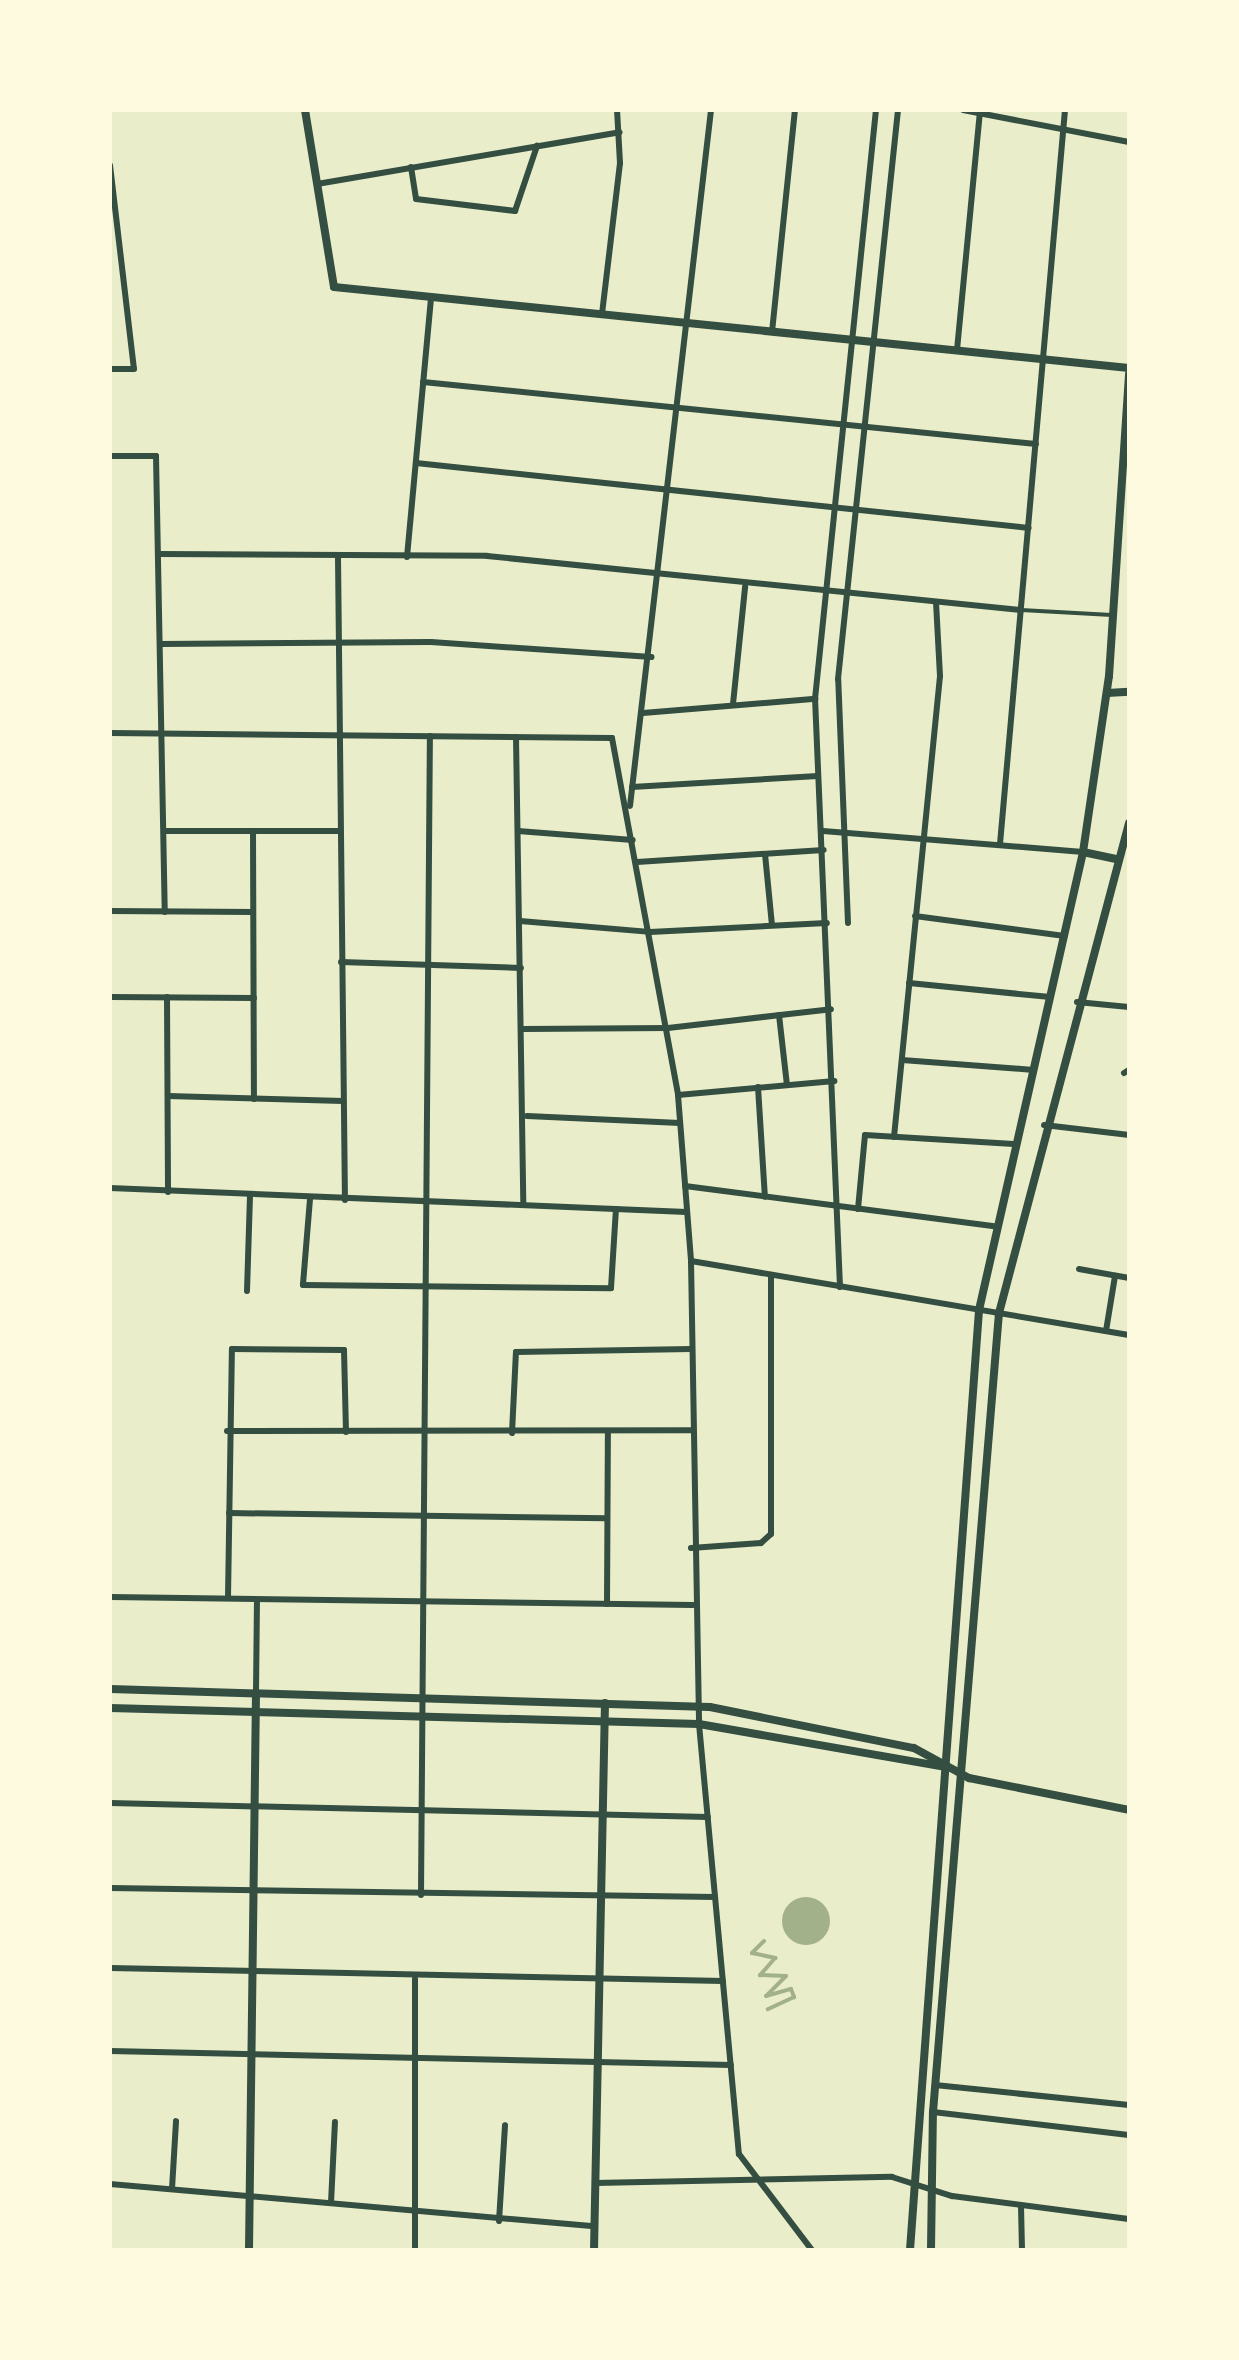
<!DOCTYPE html>
<style>
body{margin:0}
#map{position:relative;width:1239px;height:2360px;overflow:hidden;background:#e9edc9;font-family:Inter,sans-serif}
div>[style]{position:absolute}
.water>*{inset:0;background:#a3b18a}
.round{border-radius:50%}
.stream>*{height:4px;margin:-2px;padding:0 2px;transform-origin:2px;border-radius:2px;background:#a3b18a}
.pedestrian>*{height:4px;margin:-2px;padding:0 2px;transform-origin:2px;border-radius:2px;background:#344e41}
.minor>*{height:6px;margin:-3px;padding:0 3px;transform-origin:3px;border-radius:3px;background:#344e41}
.tertiary>*{height:8px;margin:-4px;padding:0 4px;transform-origin:4px;border-radius:4px;background:#344e41}
.secondary>*{height:8px;margin:-4px;padding:0 4px;transform-origin:4px;border-radius:4px;background:#344e41}
span{translate:-50% -50%;white-space:nowrap;text-align:center;line-height:1.15;-webkit-text-stroke:8px #fefae0;paint-order:stroke}
.frame{position:absolute;inset:0;border:112px solid #fefae0;pointer-events:none}
</style>
<div id="map">
<div class="water">
<i class="round" style="left:782px;top:1897px;width:48px;height:48px"></i>
</div>
<div class="stream">
<i style="left:764px;top:1941px;width:17px;rotate:135deg"></i>
<i style="left:752px;top:1953px;width:24px;rotate:12deg"></i>
<i style="left:775px;top:1958px;width:23px;rotate:131deg"></i>
<i style="left:760px;top:1975px;width:26px;rotate:2deg"></i>
<i style="left:786px;top:1976px;width:28px;rotate:135deg"></i>
<i style="left:766px;top:1996px;width:26px;rotate:-16deg"></i>
<i style="left:791px;top:1989px;width:9px;rotate:69deg"></i>
<i style="left:794px;top:1997px;width:29px;rotate:155deg"></i>
</div>
<div class="pedestrian">
<i style="left:1021px;top:610px;width:91px;rotate:3.1deg"></i>
</div>
<div class="minor">
<i style="left:963px;top:110px;width:169px;rotate:10.9deg"></i>
<i style="left:110px;top:165px;width:205px;rotate:83.3deg"></i>
<i style="left:134px;top:369px;width:24px;rotate:180deg"></i>
<i style="left:411px;top:167px;width:32px;rotate:81deg"></i>
<i style="left:416px;top:199px;width:100px;rotate:6.9deg"></i>
<i style="left:515px;top:211px;width:69px;rotate:-71.3deg"></i>
<i style="left:317px;top:184px;width:307px;rotate:-9.7deg"></i>
<i style="left:602px;top:314px;width:152px;rotate:-83.2deg"></i>
<i style="left:620px;top:163px;width:53px;rotate:-93.2deg"></i>
<i style="left:772px;top:332px;width:223px;rotate:-84.1deg"></i>
<i style="left:957px;top:350px;width:241px;rotate:-84.5deg"></i>
<i style="left:423px;top:382px;width:616px;rotate:5.78deg"></i>
<i style="left:110px;top:456px;width:46px"></i>
<i style="left:156px;top:456px;width:456px;rotate:88.9deg"></i>
<i style="left:416px;top:463px;width:616px;rotate:6.05deg"></i>
<i style="left:158px;top:554px;width:329px;rotate:0.3deg"></i>
<i style="left:487px;top:556px;width:537px;rotate:5.77deg"></i>
<i style="left:338px;top:557px;width:643px;rotate:89.38deg"></i>
<i style="left:407px;top:557px;width:261px;rotate:-84.7deg"></i>
<i style="left:160px;top:644px;width:271px;rotate:-0.4deg"></i>
<i style="left:431px;top:642px;width:221px;rotate:3.9deg"></i>
<i style="left:733px;top:704px;width:118px;rotate:-84.1deg"></i>
<i style="left:643px;top:713px;width:173px;rotate:-4.7deg"></i>
<i style="left:110px;top:733px;width:502px;rotate:0.57deg"></i>
<i style="left:612px;top:738px;width:363px;rotate:79.5deg"></i>
<i style="left:678px;top:1095px;width:167px;rotate:85.5deg"></i>
<i style="left:691px;top:1261px;width:463px;rotate:89deg"></i>
<i style="left:699px;top:1724px;width:432px;rotate:84.7deg"></i>
<i style="left:739px;top:2154px;width:121px;rotate:52.8deg"></i>
<i style="left:516px;top:737px;width:468px;rotate:89.1deg"></i>
<i style="left:632px;top:787px;width:186px;rotate:-3.4deg"></i>
<i style="left:630px;top:806px;width:701px;rotate:-83.36deg"></i>
<i style="left:164px;top:831px;width:175px"></i>
<i style="left:253px;top:831px;width:268px;rotate:89.8deg"></i>
<i style="left:518px;top:831px;width:115px;rotate:4.5deg"></i>
<i style="left:823px;top:831px;width:261px;rotate:4.6deg"></i>
<i style="left:1000px;top:844px;width:737px;rotate:-84.94deg"></i>
<i style="left:765px;top:854px;width:71px;rotate:84.4deg"></i>
<i style="left:637px;top:862px;width:187px;rotate:-3.7deg"></i>
<i style="left:110px;top:911px;width:143px;rotate:0.4deg"></i>
<i style="left:915px;top:916px;width:151px;rotate:7.6deg"></i>
<i style="left:520px;top:921px;width:130px;rotate:4.8deg"></i>
<i style="left:650px;top:932px;width:177px;rotate:-2.9deg"></i>
<i style="left:848px;top:923px;width:244px;rotate:-92.3deg"></i>
<i style="left:838px;top:679px;width:572px;rotate:-83.98deg"></i>
<i style="left:341px;top:962px;width:180px;rotate:1.9deg"></i>
<i style="left:909px;top:983px;width:142px;rotate:5.7deg"></i>
<i style="left:110px;top:997px;width:144px;rotate:0.4deg"></i>
<i style="left:167px;top:997px;width:195px;rotate:89.7deg"></i>
<i style="left:1077px;top:1002px;width:52px;rotate:5.5deg"></i>
<i style="left:779px;top:1015px;width:70px;rotate:83.5deg"></i>
<i style="left:523px;top:1029px;width:145px;rotate:-0.4deg"></i>
<i style="left:668px;top:1028px;width:164px;rotate:-6.6deg"></i>
<i style="left:902px;top:1060px;width:132px;rotate:4.3deg"></i>
<i style="left:1124px;top:1073px;width:6px;rotate:-31deg"></i>
<i style="left:758px;top:1087px;width:110px;rotate:86.4deg"></i>
<i style="left:678px;top:1095px;width:157px;rotate:-5.1deg"></i>
<i style="left:168px;top:1096px;width:175px;rotate:1.6deg"></i>
<i style="left:527px;top:1116px;width:153px;rotate:2.6deg"></i>
<i style="left:1044px;top:1125px;width:86px;rotate:6.7deg"></i>
<i style="left:894px;top:1137px;width:463px;rotate:-84.3deg"></i>
<i style="left:940px;top:676px;width:73px;rotate:-93.1deg"></i>
<i style="left:685px;top:1186px;width:312px;rotate:7.4deg"></i>
<i style="left:110px;top:1188px;width:577px;rotate:2.38deg"></i>
<i style="left:310px;top:1199px;width:86px;rotate:94.7deg"></i>
<i style="left:303px;top:1285px;width:308px;rotate:0.6deg"></i>
<i style="left:611px;top:1288px;width:79px;rotate:-86.4deg"></i>
<i style="left:858px;top:1209px;width:74px;rotate:-84.6deg"></i>
<i style="left:865px;top:1135px;width:149px;rotate:3.5deg"></i>
<i style="left:691px;top:1261px;width:444px;rotate:9.6deg"></i>
<i style="left:1079px;top:1269px;width:51px;rotate:10.2deg"></i>
<i style="left:840px;top:1287px;width:589px;rotate:-92.43deg"></i>
<i style="left:815px;top:699px;width:592px;rotate:-84.09deg"></i>
<i style="left:247px;top:1291px;width:96px;rotate:-88.2deg"></i>
<i style="left:1106px;top:1331px;width:56px;rotate:-80.7deg"></i>
<i style="left:227px;top:1431px;width:464px;rotate:-0.1deg"></i>
<i style="left:512px;top:1433px;width:81px;rotate:-87.2deg"></i>
<i style="left:516px;top:1352px;width:175px;rotate:-1deg"></i>
<i style="left:229px;top:1513px;width:378px;rotate:0.8deg"></i>
<i style="left:691px;top:1548px;width:70px;rotate:-4.1deg"></i>
<i style="left:761px;top:1543px;width:13px;rotate:-42deg"></i>
<i style="left:771px;top:1534px;width:259px;rotate:-90deg"></i>
<i style="left:110px;top:1597px;width:583px;rotate:0.79deg"></i>
<i style="left:228px;top:1598px;width:249px;rotate:-89.1deg"></i>
<i style="left:232px;top:1349px;width:112px;rotate:0.5deg"></i>
<i style="left:344px;top:1350px;width:82px;rotate:88.6deg"></i>
<i style="left:607px;top:1604px;width:172px;rotate:-89.7deg"></i>
<i style="left:256px;top:1693px;width:90px;rotate:-89.4deg"></i>
<i style="left:110px;top:1803px;width:598px;rotate:1.34deg"></i>
<i style="left:110px;top:1888px;width:605px;rotate:0.85deg"></i>
<i style="left:421px;top:1895px;width:1159px;rotate:-89.56deg"></i>
<i style="left:110px;top:1968px;width:613px;rotate:1.21deg"></i>
<i style="left:110px;top:2051px;width:621px;rotate:1.29deg"></i>
<i style="left:935px;top:2085px;width:195px;rotate:5.9deg"></i>
<i style="left:933px;top:2112px;width:197px;rotate:6.7deg"></i>
<i style="left:595px;top:2183px;width:297px;rotate:-1.2deg"></i>
<i style="left:892px;top:2177px;width:63px;rotate:17.6deg"></i>
<i style="left:952px;top:2196px;width:178px;rotate:7.4deg"></i>
<i style="left:110px;top:2184px;width:486px;rotate:5deg"></i>
<i style="left:172px;top:2189px;width:68px;rotate:-86.6deg"></i>
<i style="left:331px;top:2203px;width:81px;rotate:-87.2deg"></i>
<i style="left:1021px;top:2206px;width:44px;rotate:88.7deg"></i>
<i style="left:499px;top:2221px;width:96px;rotate:-86.4deg"></i>
<i style="left:415px;top:2250px;width:271px;rotate:-90deg"></i>
</div>
<div class="tertiary">
<i style="left:305px;top:110px;width:179px;rotate:80.7deg"></i>
<i style="left:334px;top:287px;width:799px;rotate:5.82deg"></i>
<i style="left:249px;top:2250px;width:557px;rotate:-89.28deg"></i>
<i style="left:594px;top:2250px;width:547px;rotate:-88.85deg"></i>
</div>
<div class="secondary">
<i style="left:1107px;top:693px;width:22px;rotate:-3deg"></i>
<i style="left:1083px;top:852px;width:35px;rotate:12deg"></i>
<i style="left:110px;top:1689px;width:600px;rotate:1.72deg"></i>
<i style="left:710px;top:1707px;width:208px;rotate:11.4deg"></i>
<i style="left:914px;top:1748px;width:63px;rotate:28.6deg"></i>
<i style="left:969px;top:1778px;width:163px;rotate:11.3deg"></i>
<i style="left:110px;top:1708px;width:589px;rotate:1.56deg"></i>
<i style="left:699px;top:1724px;width:245px;rotate:9.9deg"></i>
<i style="left:910px;top:2250px;width:943px;rotate:-85.8deg"></i>
<i style="left:979px;top:1310px;width:470px;rotate:-77.2deg"></i>
<i style="left:1083px;top:852px;width:178px;rotate:-81.6deg"></i>
<i style="left:1109px;top:676px;width:303px;rotate:-86.2deg"></i>
<i style="left:931px;top:2250px;width:138px;rotate:-89.2deg"></i>
<i style="left:933px;top:2112px;width:802px;rotate:-85.28deg"></i>
<i style="left:999px;top:1313px;width:507px;rotate:-75.14deg"></i>
</div>
<div class="frame"></div>
</div>
